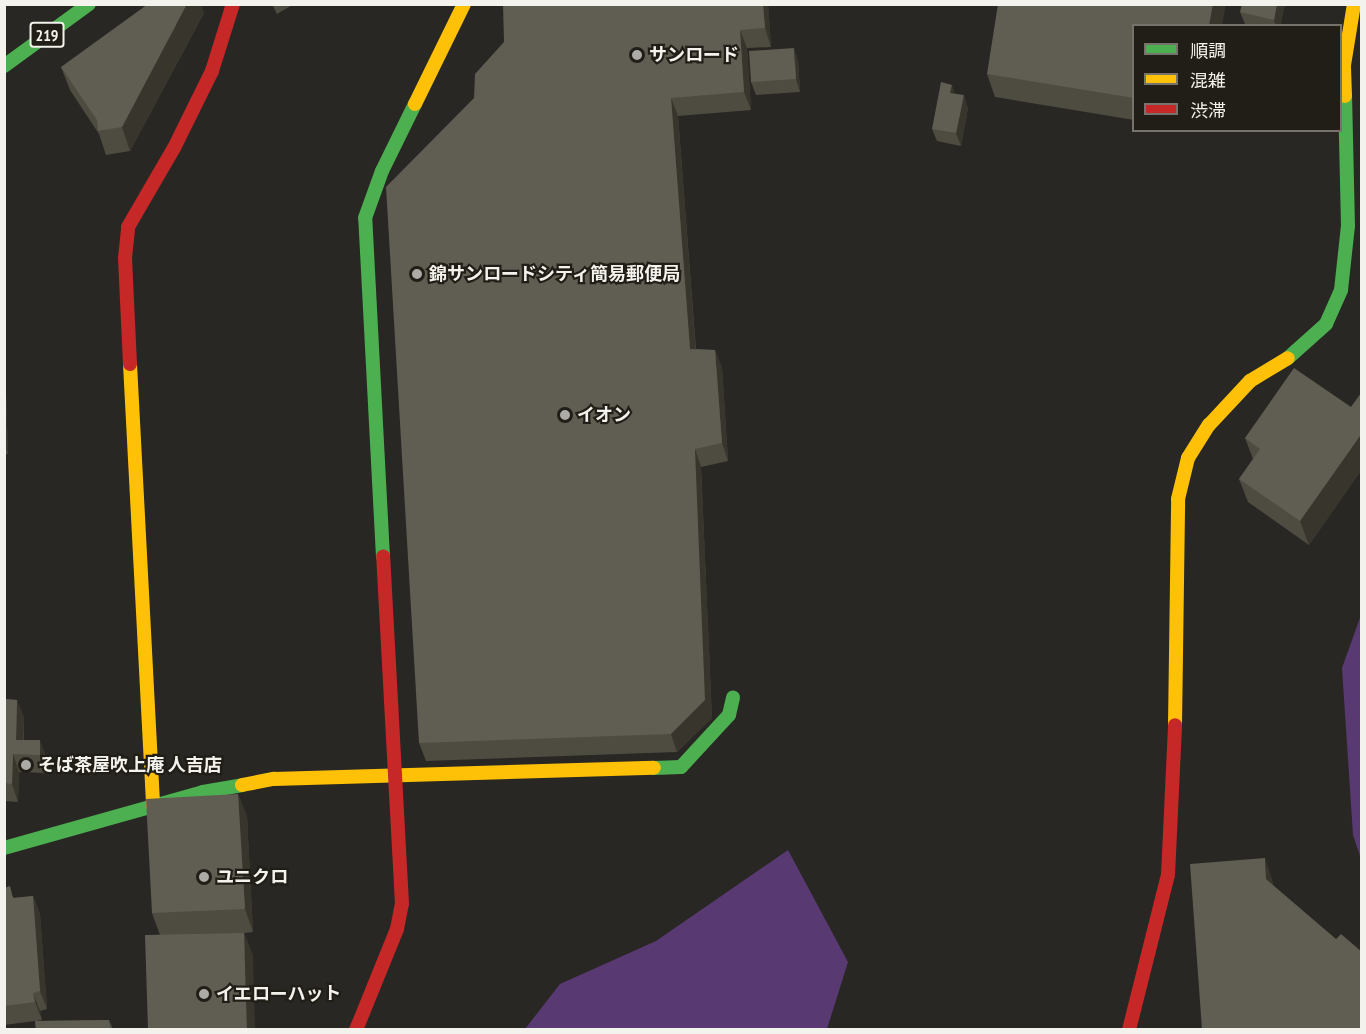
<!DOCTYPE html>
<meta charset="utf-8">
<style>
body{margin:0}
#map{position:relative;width:1366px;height:1034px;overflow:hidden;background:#282723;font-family:"PT Sans Narrow","Noto Sans JP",sans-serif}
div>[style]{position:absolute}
.forest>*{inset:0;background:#593972}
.fast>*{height:14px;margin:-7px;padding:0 7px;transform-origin:7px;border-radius:7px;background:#4caf50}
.slow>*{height:14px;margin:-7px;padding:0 7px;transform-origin:7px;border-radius:7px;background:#ffc107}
.jam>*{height:14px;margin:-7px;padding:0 7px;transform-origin:7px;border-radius:7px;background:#c62828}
.wall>*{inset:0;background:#4e4b41}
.shaded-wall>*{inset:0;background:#38352d}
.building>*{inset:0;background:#605d53}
.dots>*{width:16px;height:16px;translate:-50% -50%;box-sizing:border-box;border:3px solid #211e17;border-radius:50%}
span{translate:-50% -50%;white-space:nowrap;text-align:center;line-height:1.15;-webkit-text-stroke:4.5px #211e17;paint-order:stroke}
.shield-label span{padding:2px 4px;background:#211e17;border:2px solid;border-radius:4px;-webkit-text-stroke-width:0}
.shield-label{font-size:16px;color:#f4f2ec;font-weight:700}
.poi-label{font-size:18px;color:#f4f2ec;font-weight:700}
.left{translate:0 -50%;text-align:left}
.frame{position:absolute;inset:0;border:6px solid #f4f2ec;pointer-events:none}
.legend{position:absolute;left:1132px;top:24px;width:210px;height:108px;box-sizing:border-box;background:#211e17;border:2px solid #75736c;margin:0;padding:8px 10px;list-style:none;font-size:18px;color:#f4f2ec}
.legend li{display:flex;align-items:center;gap:12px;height:30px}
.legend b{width:30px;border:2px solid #75736c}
</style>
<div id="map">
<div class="forest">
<i style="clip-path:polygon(1361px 615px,1362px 615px,1361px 859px,1353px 835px,1342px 668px)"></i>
<i style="clip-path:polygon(788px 850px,848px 962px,827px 1029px,525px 1029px,560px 984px,656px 941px)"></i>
</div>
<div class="fast">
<i style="left:4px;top:66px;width:105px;rotate:-36.1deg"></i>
<i style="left:1288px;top:358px;width:51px;rotate:-41.8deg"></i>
<i style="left:1326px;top:324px;width:37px;rotate:-66deg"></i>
<i style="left:1341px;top:290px;width:64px;rotate:-83.8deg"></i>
<i style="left:1348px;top:226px;width:130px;rotate:-91.3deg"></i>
<i style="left:383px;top:557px;width:339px;rotate:-93deg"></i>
<i style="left:365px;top:218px;width:50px;rotate:-70.1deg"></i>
<i style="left:382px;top:171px;width:75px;rotate:-63.8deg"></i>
<i style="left:654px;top:768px;width:27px;rotate:-2deg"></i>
<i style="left:681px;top:767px;width:71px;rotate:-47.3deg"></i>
<i style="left:729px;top:715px;width:18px;rotate:-77deg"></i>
<i style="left:4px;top:848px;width:207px;rotate:-15.7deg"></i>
<i style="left:203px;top:792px;width:40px;rotate:-10deg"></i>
</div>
<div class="slow">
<i style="left:1345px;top:96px;width:31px;rotate:-92deg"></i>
<i style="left:1344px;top:65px;width:62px;rotate:-80.7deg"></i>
<i style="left:415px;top:104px;width:111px;rotate:-63.9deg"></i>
<i style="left:130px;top:364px;width:443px;rotate:87deg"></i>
<i style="left:1175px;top:725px;width:226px;rotate:-89.2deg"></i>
<i style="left:1178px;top:499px;width:42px;rotate:-76.3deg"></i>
<i style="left:1188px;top:458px;width:39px;rotate:-58deg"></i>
<i style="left:1209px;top:425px;width:60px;rotate:-47deg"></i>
<i style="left:1250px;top:381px;width:44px;rotate:-31.2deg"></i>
<i style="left:242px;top:785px;width:33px;rotate:-11deg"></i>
<i style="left:274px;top:779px;width:380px;rotate:-1.7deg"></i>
</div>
<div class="jam">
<i style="left:130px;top:364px;width:106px;rotate:-92.7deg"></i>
<i style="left:125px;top:258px;width:31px;rotate:-84deg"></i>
<i style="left:128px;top:227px;width:91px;rotate:-59.8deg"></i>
<i style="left:174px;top:148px;width:86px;rotate:-63.7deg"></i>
<i style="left:212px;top:71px;width:70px;rotate:-72.6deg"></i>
<i style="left:356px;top:1030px;width:109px;rotate:-67.9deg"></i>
<i style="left:397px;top:929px;width:25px;rotate:-79deg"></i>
<i style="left:402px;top:904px;width:348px;rotate:-93.1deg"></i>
<i style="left:1129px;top:1030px;width:160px;rotate:-75.9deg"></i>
<i style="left:1168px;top:875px;width:150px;rotate:-87.3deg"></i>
</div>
<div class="wall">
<i style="clip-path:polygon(272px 4px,294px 4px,277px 14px)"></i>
<i style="clip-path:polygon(768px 4px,771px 47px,747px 48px,751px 110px,678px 116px,696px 349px,715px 350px,722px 368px,728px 461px,701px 467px,712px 718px,677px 752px,426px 761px,419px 743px,474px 98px,504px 42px)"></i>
<i style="clip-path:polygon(1285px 4px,1280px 26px,1249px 26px,1245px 24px,1240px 12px)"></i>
<i style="clip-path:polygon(204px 13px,130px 151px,106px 155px,99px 134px,70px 90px,61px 67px)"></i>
<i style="clip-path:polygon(1134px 26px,1134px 120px,995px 97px,987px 74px)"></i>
<i style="clip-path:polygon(798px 60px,800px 92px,756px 95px,751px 82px)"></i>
<i style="clip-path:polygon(955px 94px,968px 108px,961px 146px,937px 141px,932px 129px)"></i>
<i style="clip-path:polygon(4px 334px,8px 454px,4px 454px)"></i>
<i style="clip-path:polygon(1362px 393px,1362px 469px,1309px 545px,1248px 502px,1239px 479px,1253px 459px,1245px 438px,1351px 407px)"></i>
<i style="clip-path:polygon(4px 699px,17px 700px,24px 718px,24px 740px,47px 759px,46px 773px,19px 772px,18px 802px,4px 801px)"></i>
<i style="clip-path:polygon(238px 794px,247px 817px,253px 932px,244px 933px,253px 956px,160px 935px,152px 913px)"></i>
<i style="clip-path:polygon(4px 888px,14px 898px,33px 896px,40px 914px,47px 1009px,40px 1011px,42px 1020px,36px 1021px,109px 1020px,113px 1029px,36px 1029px,35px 1021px,4px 1025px)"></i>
</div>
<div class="shaded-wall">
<i style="clip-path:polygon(187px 4px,201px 4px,204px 13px,130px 151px,122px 127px)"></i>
<i style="clip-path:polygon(763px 4px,768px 4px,771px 47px,765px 28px)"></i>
<i style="clip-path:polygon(1213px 4px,1226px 4px,1222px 26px,1209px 26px)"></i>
<i style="clip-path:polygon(1277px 4px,1285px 4px,1280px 26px,1276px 26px,1274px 20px)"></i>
<i style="clip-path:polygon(740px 30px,747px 48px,751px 110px,744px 92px)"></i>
<i style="clip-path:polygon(794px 48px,798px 60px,800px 92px,796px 79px)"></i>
<i style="clip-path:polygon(952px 85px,956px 97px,950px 93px)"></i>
<i style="clip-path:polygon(964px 95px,968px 108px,961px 146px,956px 133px)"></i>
<i style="clip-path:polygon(671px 98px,678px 116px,697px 367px,690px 349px)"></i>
<i style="clip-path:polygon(4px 334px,8px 454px,4px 443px)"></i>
<i style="clip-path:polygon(715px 350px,722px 368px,728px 461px,722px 443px)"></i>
<i style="clip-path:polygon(1362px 433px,1362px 469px,1309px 545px,1300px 521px)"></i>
<i style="clip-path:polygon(695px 449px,701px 467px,712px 718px,677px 752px,671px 734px)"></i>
<i style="clip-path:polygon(17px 700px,24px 718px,23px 754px,16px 740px)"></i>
<i style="clip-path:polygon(40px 740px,47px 759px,46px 773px,40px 755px)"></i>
<i style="clip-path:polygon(13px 754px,19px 772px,18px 802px,12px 784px)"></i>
<i style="clip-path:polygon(238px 794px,247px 817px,253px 932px,245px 909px)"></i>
<i style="clip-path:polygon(1265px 858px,1273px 882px,1275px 903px,1266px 879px)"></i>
<i style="clip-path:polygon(33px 896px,40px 914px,47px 1009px,40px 991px)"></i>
<i style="clip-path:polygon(244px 933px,253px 956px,255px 1029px,247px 1029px)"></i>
<i style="clip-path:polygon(33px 993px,40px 1011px,42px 1020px,35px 1002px)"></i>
</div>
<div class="building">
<i style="clip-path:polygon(148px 4px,187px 4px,122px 127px,98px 131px,97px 120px,61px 67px)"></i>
<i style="clip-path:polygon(503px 4px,763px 4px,765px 28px,740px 30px,744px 92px,671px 98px,690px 349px,715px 350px,722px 443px,695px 449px,705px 700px,671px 734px,419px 743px,386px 187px,474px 98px,475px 74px,504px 42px)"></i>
<i style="clip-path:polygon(998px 4px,1213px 4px,1209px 26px,1134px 26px,1134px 98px,987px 74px)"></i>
<i style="clip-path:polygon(1242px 4px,1277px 4px,1274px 20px,1240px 12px)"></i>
<i style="clip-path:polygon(794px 48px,796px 79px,751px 82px,749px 51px)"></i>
<i style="clip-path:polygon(941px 82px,952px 85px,950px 93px,964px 95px,956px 133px,932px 129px)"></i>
<i style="clip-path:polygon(1294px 368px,1351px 407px,1361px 393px,1362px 393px,1362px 433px,1300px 521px,1239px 479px,1260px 449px,1245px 438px)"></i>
<i style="clip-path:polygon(4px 699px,17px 700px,16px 740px,40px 740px,40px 755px,13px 754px,12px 784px,4px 783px)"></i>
<i style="clip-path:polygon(238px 794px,245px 909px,152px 913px,146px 799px)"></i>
<i style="clip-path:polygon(1265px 858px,1266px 879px,1336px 939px,1341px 934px,1362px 952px,1362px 1029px,1202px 1029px,1190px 864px)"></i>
<i style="clip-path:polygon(10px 886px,13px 898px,33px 896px,40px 991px,33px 993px,35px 1002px,4px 1006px,4px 888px)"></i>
<i style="clip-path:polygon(244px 933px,247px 1029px,148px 1029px,145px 935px)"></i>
<i style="clip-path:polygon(109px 1020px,110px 1029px,36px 1029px,35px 1021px)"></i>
</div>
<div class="dots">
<i style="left:637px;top:55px;background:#adaba6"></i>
<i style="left:417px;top:274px;background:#adaba6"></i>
<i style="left:565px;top:415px;background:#adaba6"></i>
<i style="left:26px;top:765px;background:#adaba6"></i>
<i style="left:204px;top:877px;background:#adaba6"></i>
<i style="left:204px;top:994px;background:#adaba6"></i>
</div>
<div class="shield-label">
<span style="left:47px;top:35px">219</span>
</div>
<div class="poi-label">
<span class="left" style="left:649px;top:55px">サンロード</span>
<span class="left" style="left:429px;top:274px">錦サンロードシティ簡易郵便局</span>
<span class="left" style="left:577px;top:415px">イオン</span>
<span class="left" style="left:38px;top:765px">そば茶屋吹上庵 人吉店</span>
<span class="left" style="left:216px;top:877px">ユニクロ</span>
<span class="left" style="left:216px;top:994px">イエローハット</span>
</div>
<div class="frame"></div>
<ul class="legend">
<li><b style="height:8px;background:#4caf50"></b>順調</li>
<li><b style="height:8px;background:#ffc107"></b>混雑</li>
<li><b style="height:8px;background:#c62828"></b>渋滞</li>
</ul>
</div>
